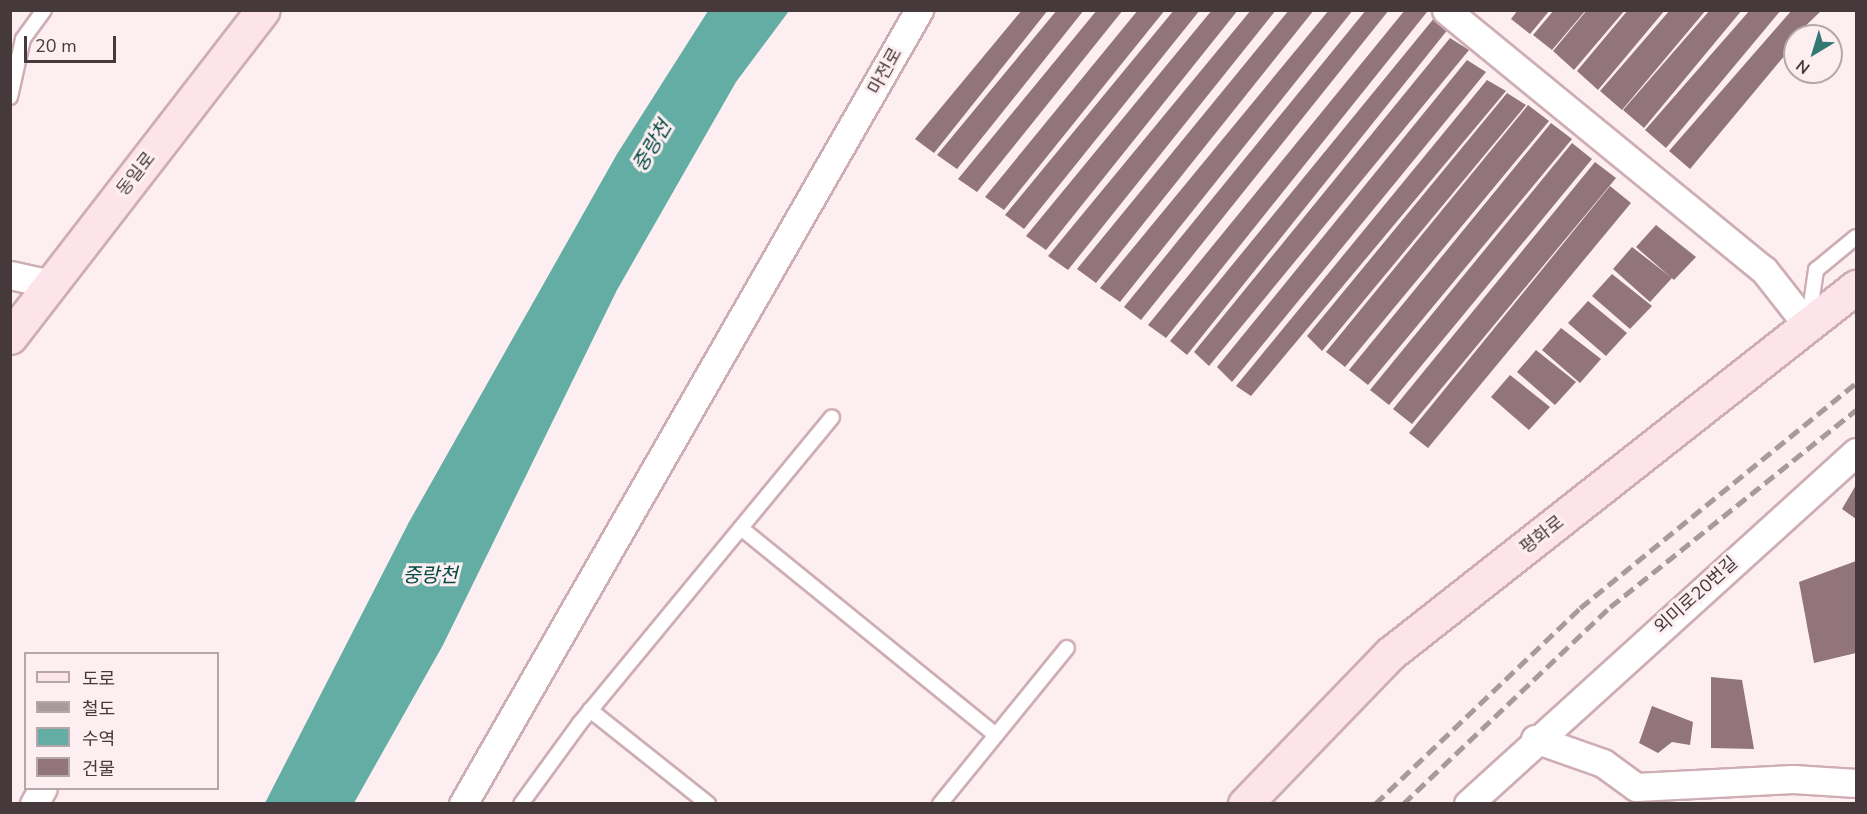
<!DOCTYPE html>
<meta charset="utf-8">
<style>
body{margin:0}
#map{position:relative;width:1867px;height:814px;overflow:hidden;background:#fdeff1;font-family:"Nunito Sans","Noto Sans KR",sans-serif}
div>[style]{position:absolute}
.water>*{inset:0;background:#64ada5}
.building>*{inset:0;background:#92747b}
.roads{filter:drop-shadow(2px 0 #ceadb4) drop-shadow(-2px 0 #ceadb4) drop-shadow(0 2px #ceadb4) drop-shadow(0 -2px #ceadb4)}
.lane>*{height:14px;margin:-7px;padding:0 7px;transform-origin:7px;border-radius:7px;background:#fff}
.street>*{height:27px;margin:-13.5px;padding:0 13.5px;transform-origin:13.5px;border-radius:13.5px;background:#fff}
.secondary>*{height:33px;margin:-16.5px;padding:0 16.5px;transform-origin:16.5px;border-radius:16.5px;background:#fde4ea}
.rail>*{height:4.5px;margin-top:-2.25px;transform-origin:0;background:repeating-linear-gradient(90deg,#a7999c 0 12px,transparent 0 18px)}
span{translate:-50% -50%;white-space:nowrap;text-align:center;line-height:1.15;-webkit-text-stroke:6px #fdeff1;paint-order:stroke}
.street-label{font-size:18px;color:#46393c}
.water-label{font-size:20px;color:#024843;font-style:italic}
.frame{position:absolute;inset:0;border:12px solid #46393c;pointer-events:none}
.legend{position:absolute;left:24px;top:652px;width:195px;height:138px;box-sizing:border-box;background:#fdeff1;border:2px solid #b4a6a9;margin:0;padding:8px 10px;list-style:none;font-size:18px;color:#46393c}
.legend li{display:flex;align-items:center;gap:12px;height:30px}
.legend b{width:30px;border:2px solid #b4a6a9}
.north{position:absolute;left:1783px;top:24px;width:60px;height:60px;box-sizing:border-box;background:#fdeff1;border:2px solid #b4a6a9;border-radius:50%;rotate:218deg;font-size:16px;font-weight:700;line-height:24px;text-align:center;color:#46393c}
.north::after{content:'';display:block;margin:auto;width:21px;height:27px;background:#317972;clip-path:polygon(50% 0,100% 100%,50% 72%,0 100%)}
.scale{position:absolute;left:24px;top:36px;width:92px;height:27px;box-sizing:border-box;border:3px solid #46393c;border-top:0;padding-left:8px;font-size:18px;line-height:21px;white-space:nowrap;color:#46393c;-webkit-text-stroke:4px #fdeff1;paint-order:stroke}
</style>
<div id="map">
<div class="water">
<i style="clip-path:polygon(708px 11px,789px 11px,736px 82px,617px 290px,443px 645px,354px 803px,265px 803px,409px 522px,617px 154px)"></i>
</div>
<div class="building">
<i style="clip-path:polygon(1022px 10px,1048px 10px,934px 153px,915px 139px)"></i>
<i style="clip-path:polygon(1057px 10px,1084px 10px,957px 169px,937px 155px)"></i>
<i style="clip-path:polygon(1097px 10px,1123px 10px,977px 192px,958px 179px)"></i>
<i style="clip-path:polygon(1138px 10px,1165px 10px,1004px 210px,985px 197px)"></i>
<i style="clip-path:polygon(1174px 10px,1200px 10px,1024px 229px,1005px 215px)"></i>
<i style="clip-path:polygon(1212px 10px,1238px 10px,1046px 250px,1026px 236px)"></i>
<i style="clip-path:polygon(1251px 10px,1276px 10px,1068px 270px,1048px 256px)"></i>
<i style="clip-path:polygon(1289px 10px,1314px 10px,1096px 283px,1077px 269px)"></i>
<i style="clip-path:polygon(1329px 10px,1353px 10px,1120px 302px,1100px 288px)"></i>
<i style="clip-path:polygon(1366px 10px,1389px 10px,1141px 320px,1124px 307px)"></i>
<i style="clip-path:polygon(1405px 10px,1427px 12px,1166px 338px,1148px 325px)"></i>
<i style="clip-path:polygon(1518px 10px,1550px 10px,1530px 34px,1511px 19px)"></i>
<i style="clip-path:polygon(1554px 10px,1586px 10px,1552px 50px,1533px 35px)"></i>
<i style="clip-path:polygon(1587px 10px,1625px 10px,1574px 70px,1553px 51px)"></i>
<i style="clip-path:polygon(1628px 10px,1665px 10px,1598px 90px,1577px 71px)"></i>
<i style="clip-path:polygon(1670px 10px,1706px 10px,1622px 110px,1600px 91px)"></i>
<i style="clip-path:polygon(1710px 10px,1742px 10px,1644px 128px,1623px 110px)"></i>
<i style="clip-path:polygon(1750px 10px,1781px 10px,1666px 148px,1645px 130px)"></i>
<i style="clip-path:polygon(1792px 10px,1822px 10px,1795px 36px,1795px 43px,1690px 169px,1669px 151px)"></i>
<i style="clip-path:polygon(1435px 17px,1449px 28px,1187px 355px,1170px 341px)"></i>
<i style="clip-path:polygon(1450px 38px,1469px 50px,1209px 366px,1194px 352px)"></i>
<i style="clip-path:polygon(1467px 60px,1486px 72px,1232px 382px,1217px 367px)"></i>
<i style="clip-path:polygon(1487px 80px,1506px 91px,1251px 396px,1236px 386px)"></i>
<i style="clip-path:polygon(1507px 93px,1526px 105px,1322px 351px,1307px 336px)"></i>
<i style="clip-path:polygon(1528px 105px,1549px 121px,1345px 367px,1326px 352px)"></i>
<i style="clip-path:polygon(1551px 123px,1572px 139px,1368px 385px,1349px 370px)"></i>
<i style="clip-path:polygon(1572px 143px,1592px 159px,1389px 405px,1370px 390px)"></i>
<i style="clip-path:polygon(1595px 162px,1616px 178px,1412px 424px,1393px 409px)"></i>
<i style="clip-path:polygon(1610px 186px,1631px 203px,1428px 448px,1409px 433px)"></i>
<i style="clip-path:polygon(1656px 225px,1696px 257px,1674px 280px,1636px 247px)"></i>
<i style="clip-path:polygon(1632px 247px,1672px 278px,1650px 302px,1613px 269px)"></i>
<i style="clip-path:polygon(1612px 274px,1652px 306px,1630px 329px,1592px 296px)"></i>
<i style="clip-path:polygon(1588px 301px,1627px 333px,1606px 356px,1568px 323px)"></i>
<i style="clip-path:polygon(1561px 328px,1601px 359px,1580px 383px,1542px 350px)"></i>
<i style="clip-path:polygon(1536px 350px,1576px 382px,1555px 405px,1517px 372px)"></i>
<i style="clip-path:polygon(1510px 375px,1550px 407px,1529px 430px,1491px 397px)"></i>
<i style="clip-path:polygon(1856px 485px,1856px 519px,1842px 509px)"></i>
<i style="clip-path:polygon(1856px 561px,1856px 653px,1814px 663px,1799px 582px)"></i>
<i style="clip-path:polygon(1711px 677px,1742px 680px,1754px 749px,1711px 748px)"></i>
<i style="clip-path:polygon(1652px 706px,1693px 722px,1690px 745px,1672px 742px,1658px 753px,1639px 743px)"></i>
</div>
<div class="roads">
<div class="lane">
<i style="left:10px;top:97px;width:59px;rotate:-77.4deg"></i>
<i style="left:23px;top:39px;width:36px;rotate:-54deg"></i>
<i style="left:1809px;top:318px;width:49px;rotate:-81.7deg"></i>
<i style="left:1816px;top:270px;width:52px;rotate:-39.5deg"></i>
<i style="left:741px;top:528px;width:328px;rotate:39.1deg"></i>
<i style="left:590px;top:710px;width:151px;rotate:38.5deg"></i>
<i style="left:521px;top:804px;width:100px;rotate:-53.9deg"></i>
<i style="left:580px;top:723px;width:396px;rotate:-50.5deg"></i>
<i style="left:940px;top:804px;width:201px;rotate:-50.9deg"></i>
</div>
<div class="street">
<i style="left:1446px;top:10px;width:411px;rotate:39.3deg"></i>
<i style="left:1764px;top:270px;width:71px;rotate:51.8deg"></i>
<i style="left:10px;top:275px;width:42px;rotate:12.4deg"></i>
<i style="left:1535px;top:739px;width:72px;rotate:19.4deg"></i>
<i style="left:1603px;top:763px;width:41px;rotate:36deg"></i>
<i style="left:1636px;top:787px;width:157px;rotate:-2.9deg"></i>
<i style="left:1793px;top:779px;width:63px;rotate:3.6deg"></i>
<i style="left:34px;top:804px;width:18px;rotate:-61deg"></i>
<i style="left:463px;top:804px;width:916px;rotate:-60.13deg"></i>
<i style="left:1468px;top:804px;width:524px;rotate:-42.21deg"></i>
</div>
<div class="secondary">
<i style="left:10px;top:337px;width:413px;rotate:-52.3deg"></i>
<i style="left:1245px;top:804px;width:210px;rotate:-46deg"></i>
<i style="left:1391px;top:653px;width:592px;rotate:-38.21deg"></i>
</div>
</div>
<div class="rail">
<i style="left:1375px;top:804px;width:284px;rotate:-43.7deg"></i>
<i style="left:1580px;top:608px;width:356px;rotate:-39.2deg"></i>
<i style="left:1403px;top:804px;width:286px;rotate:-43.6deg"></i>
<i style="left:1610px;top:607px;width:315px;rotate:-38.7deg"></i>
</div>
<div class="street-label">
<span style="left:885px;top:71px;rotate:-61deg">마전로</span>
<span style="left:136px;top:174px;rotate:-52deg">동일로</span>
<span style="left:1542px;top:535px;rotate:-38deg">평화로</span>
<span style="left:1696px;top:595px;rotate:-42deg">외미로20번길</span>
</div>
<div class="water-label">
<span style="left:652px;top:146px;rotate:-59deg">중랑천</span>
<span style="left:430px;top:575px">중랑천</span>
</div>
<div class="frame"></div>
<ul class="legend">
<li><b style="height:8px;background:#fde4ea"></b>도로</li>
<li><b style="height:8px;background:#a7999c"></b>철도</li>
<li><b style="height:16px;background:#64ada5"></b>수역</li>
<li><b style="height:16px;background:#92747b"></b>건물</li>
</ul>
<div class="north">N</div>
<div class="scale">20 m</div>
</div>
